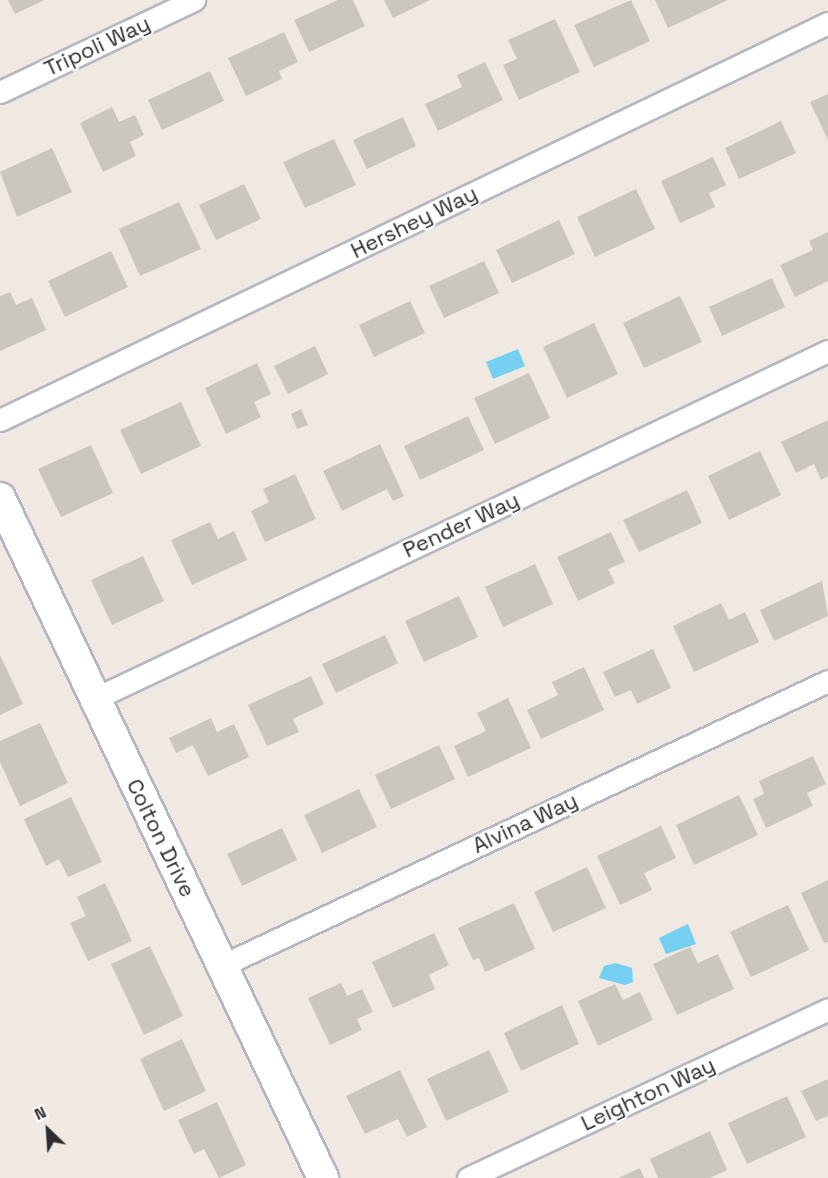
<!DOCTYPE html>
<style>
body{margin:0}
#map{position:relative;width:828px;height:1178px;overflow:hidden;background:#efe9e1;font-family:"Space Grotesk",sans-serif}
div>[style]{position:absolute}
.water>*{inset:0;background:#75cff0}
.building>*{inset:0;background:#cbc7bf}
.roads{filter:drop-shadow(2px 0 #b4b7c1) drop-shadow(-2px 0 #b4b7c1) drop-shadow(0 2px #b4b7c1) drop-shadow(0 -2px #b4b7c1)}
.street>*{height:21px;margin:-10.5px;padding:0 10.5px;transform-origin:10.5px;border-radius:10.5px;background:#fff}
.secondary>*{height:30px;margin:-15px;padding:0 15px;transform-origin:15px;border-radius:15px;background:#fff}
span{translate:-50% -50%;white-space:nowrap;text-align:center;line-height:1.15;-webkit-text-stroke:4.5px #fff;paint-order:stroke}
.street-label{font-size:22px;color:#2e2e2e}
.north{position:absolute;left:18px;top:1100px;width:60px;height:60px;-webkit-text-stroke:4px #fff;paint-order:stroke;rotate:335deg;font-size:16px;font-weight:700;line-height:24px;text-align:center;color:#2e2e2e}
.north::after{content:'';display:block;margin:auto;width:21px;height:27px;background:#2e2e2e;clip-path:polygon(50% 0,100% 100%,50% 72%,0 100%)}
</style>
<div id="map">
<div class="water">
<i style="clip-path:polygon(518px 349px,525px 366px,493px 379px,486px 362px)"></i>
<i style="clip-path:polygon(688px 924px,696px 944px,666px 954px,659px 938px)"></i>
<i style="clip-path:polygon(616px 963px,632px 968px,633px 982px,625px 985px,599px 978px,604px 966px)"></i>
</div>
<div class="building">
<i style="clip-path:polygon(8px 0,44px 0,15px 14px)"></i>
<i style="clip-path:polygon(338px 0,353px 0,365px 26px,309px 52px,294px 20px)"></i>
<i style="clip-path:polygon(384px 0,430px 0,393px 18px)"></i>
<i style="clip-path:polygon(631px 0,650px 41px,594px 67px,574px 25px)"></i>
<i style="clip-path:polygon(655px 0,728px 0,668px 28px)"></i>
<i style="clip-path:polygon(555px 19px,580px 72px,519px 100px,503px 65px,517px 59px,508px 40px)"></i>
<i style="clip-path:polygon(284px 32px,298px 62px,279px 71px,282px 79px,246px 96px,228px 58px)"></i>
<i style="clip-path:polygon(485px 62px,503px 100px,438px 131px,425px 104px,462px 87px,457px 75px)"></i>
<i style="clip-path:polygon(210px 71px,224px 101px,162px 130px,148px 100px)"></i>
<i style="clip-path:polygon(828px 94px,828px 140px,810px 102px)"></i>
<i style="clip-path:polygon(112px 107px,119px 122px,135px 115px,144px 135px,130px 142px,136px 156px,103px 172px,80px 123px)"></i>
<i style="clip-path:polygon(403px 117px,416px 146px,367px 169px,353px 140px)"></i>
<i style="clip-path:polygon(781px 121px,796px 153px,739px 179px,725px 148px)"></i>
<i style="clip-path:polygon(334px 139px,356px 185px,305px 208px,283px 162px)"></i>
<i style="clip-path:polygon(52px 148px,72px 192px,17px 217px,0 172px)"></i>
<i style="clip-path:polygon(713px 157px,726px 185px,709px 193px,715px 207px,680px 223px,661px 181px)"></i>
<i style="clip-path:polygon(244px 184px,261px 219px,216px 240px,199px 205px)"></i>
<i style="clip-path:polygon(636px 189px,655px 229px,595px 257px,577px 217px)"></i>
<i style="clip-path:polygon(179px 202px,201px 249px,140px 276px,119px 229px)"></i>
<i style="clip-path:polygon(559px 220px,575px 254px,512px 283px,496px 250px)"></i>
<i style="clip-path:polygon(828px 232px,828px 281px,795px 297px,780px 265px,813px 250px,809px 241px)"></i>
<i style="clip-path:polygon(111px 251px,128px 287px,65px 317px,48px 281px)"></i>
<i style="clip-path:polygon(484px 261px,499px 293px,444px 318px,429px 286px)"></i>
<i style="clip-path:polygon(772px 278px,785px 307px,722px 336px,709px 307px)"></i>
<i style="clip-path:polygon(10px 292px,16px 305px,32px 298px,46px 330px,0 351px,0 296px)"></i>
<i style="clip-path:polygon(680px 296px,702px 342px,644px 368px,623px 323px)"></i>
<i style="clip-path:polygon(410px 301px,425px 333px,374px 357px,359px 325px)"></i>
<i style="clip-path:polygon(594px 323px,618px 374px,567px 398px,543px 347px)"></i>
<i style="clip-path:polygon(315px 346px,328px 374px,288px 394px,274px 366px)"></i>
<i style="clip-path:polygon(257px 363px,271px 394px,254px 402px,261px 417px,226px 434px,205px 388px)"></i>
<i style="clip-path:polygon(529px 373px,550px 418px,495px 444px,474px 398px)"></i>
<i style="clip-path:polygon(181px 402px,201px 446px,141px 474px,120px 430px)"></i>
<i style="clip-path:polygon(301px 409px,308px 425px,297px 429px,291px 414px)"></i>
<i style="clip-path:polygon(468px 416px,484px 450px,420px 480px,404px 446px)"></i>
<i style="clip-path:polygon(828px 420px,828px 476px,821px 480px,814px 464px,796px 473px,781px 442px)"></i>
<i style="clip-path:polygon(380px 444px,404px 496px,393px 501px,387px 489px,342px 511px,323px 471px)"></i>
<i style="clip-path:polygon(91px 445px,113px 493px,61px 517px,38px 469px)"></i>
<i style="clip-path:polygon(760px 451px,781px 495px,729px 520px,708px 476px)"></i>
<i style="clip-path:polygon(295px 474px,316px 519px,265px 542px,251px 511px,269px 502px,263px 489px)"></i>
<i style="clip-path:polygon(687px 490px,702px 523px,639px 552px,623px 520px)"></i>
<i style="clip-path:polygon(210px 522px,218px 539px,234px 531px,247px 560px,192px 585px,171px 540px)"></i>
<i style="clip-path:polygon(611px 532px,625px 562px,608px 569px,615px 583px,578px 601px,557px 557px)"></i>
<i style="clip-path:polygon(143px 556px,164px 601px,112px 625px,91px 580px)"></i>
<i style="clip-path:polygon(535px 564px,553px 604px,503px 627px,485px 587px)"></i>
<i style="clip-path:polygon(822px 581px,828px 616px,774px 641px,760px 610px)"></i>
<i style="clip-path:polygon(459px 596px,478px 637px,424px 662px,405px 621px)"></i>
<i style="clip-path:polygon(721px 603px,729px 620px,745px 612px,759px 642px,694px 672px,673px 626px)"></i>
<i style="clip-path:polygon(385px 635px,398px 663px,336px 693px,322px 664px)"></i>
<i style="clip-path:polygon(653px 649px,671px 688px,637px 704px,631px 690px,615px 697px,603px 672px)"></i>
<i style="clip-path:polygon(0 655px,23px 704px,0 715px)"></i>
<i style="clip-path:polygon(584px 667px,604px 710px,541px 739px,527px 710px,558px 695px,552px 682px)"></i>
<i style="clip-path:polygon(311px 676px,324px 704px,293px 719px,299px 732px,267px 746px,248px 705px)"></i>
<i style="clip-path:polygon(508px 698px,531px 748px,468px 777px,454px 746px,486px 731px,477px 713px)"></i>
<i style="clip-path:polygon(211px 718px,217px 732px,234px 724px,249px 757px,208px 776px,193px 745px,176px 753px,169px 738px)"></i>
<i style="clip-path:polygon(40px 723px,68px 783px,20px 806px,0 762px,0 741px)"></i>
<i style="clip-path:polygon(439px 745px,455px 779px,391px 809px,375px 775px)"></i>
<i style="clip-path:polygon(813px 756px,826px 784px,807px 793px,813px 806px,766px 828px,753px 799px,764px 794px,759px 781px)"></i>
<i style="clip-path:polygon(359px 789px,377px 827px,322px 853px,304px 815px)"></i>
<i style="clip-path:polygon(739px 795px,758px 835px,694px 865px,676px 825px)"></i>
<i style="clip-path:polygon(71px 797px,102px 862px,68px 877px,59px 859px,46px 866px,24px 819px)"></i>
<i style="clip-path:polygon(661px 826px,676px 858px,644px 873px,652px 890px,620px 905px,597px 856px)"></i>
<i style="clip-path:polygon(282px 828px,297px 860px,242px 886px,227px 854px)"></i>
<i style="clip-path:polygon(587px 867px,606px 908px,553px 932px,534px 892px)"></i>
<i style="clip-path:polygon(828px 880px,828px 942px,824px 943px,801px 893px)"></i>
<i style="clip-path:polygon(105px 883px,132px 941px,88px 961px,70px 923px,86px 916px,77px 897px)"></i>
<i style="clip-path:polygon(514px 903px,535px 949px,485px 972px,479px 958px,473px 960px,458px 928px)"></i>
<i style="clip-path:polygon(788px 905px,809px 950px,751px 977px,730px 932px)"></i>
<i style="clip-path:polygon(434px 933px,449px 965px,429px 975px,435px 989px,393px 1008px,372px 962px)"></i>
<i style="clip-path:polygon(150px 946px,183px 1016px,144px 1035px,111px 964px)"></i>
<i style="clip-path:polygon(690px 947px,698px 963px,718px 954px,734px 989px,677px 1015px,653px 964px)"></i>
<i style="clip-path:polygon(341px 983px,347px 996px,362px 989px,373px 1012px,357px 1019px,362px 1030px,330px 1045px,308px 998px)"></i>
<i style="clip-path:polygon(615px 984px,623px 1000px,640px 992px,653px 1020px,598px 1046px,578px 1001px)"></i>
<i style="clip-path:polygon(562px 1005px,579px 1044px,521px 1071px,504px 1033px)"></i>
<i style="clip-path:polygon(182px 1039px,206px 1091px,164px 1111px,140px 1059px)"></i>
<i style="clip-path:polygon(489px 1050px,509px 1092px,446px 1121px,427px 1079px)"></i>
<i style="clip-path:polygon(400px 1070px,427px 1127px,407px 1137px,398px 1119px,365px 1134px,346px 1096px)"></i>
<i style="clip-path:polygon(828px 1079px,828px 1116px,816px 1121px,801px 1091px)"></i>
<i style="clip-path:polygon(787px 1096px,806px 1137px,747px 1164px,728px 1123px)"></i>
<i style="clip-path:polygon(217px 1102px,246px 1165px,219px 1178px,204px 1149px,194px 1154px,178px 1120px)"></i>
<i style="clip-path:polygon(710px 1131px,727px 1170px,710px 1178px,658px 1178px,650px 1159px)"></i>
<i style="clip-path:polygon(640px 1168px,644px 1178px,618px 1178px)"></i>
</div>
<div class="roads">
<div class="street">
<i style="left:0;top:92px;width:215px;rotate:-25.4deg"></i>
<i style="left:0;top:420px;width:918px;rotate:-25.62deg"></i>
<i style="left:94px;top:699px;width:812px;rotate:-25.37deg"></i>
<i style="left:223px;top:965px;width:668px;rotate:-25.15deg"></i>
<i style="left:468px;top:1178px;width:398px;rotate:-25.1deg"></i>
</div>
<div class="secondary">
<i style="left:0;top:498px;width:753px;rotate:64.59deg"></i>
</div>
</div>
<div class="street-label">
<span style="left:97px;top:46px;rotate:-25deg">Tripoli Way</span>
<span style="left:414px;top:222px;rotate:-26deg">Hershey Way</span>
<span style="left:461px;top:525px;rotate:-25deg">Pender Way</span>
<span style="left:525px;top:823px;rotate:-25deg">Alvina Way</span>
<span style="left:161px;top:838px;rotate:64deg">Colton Drive</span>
<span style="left:648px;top:1094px;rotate:-25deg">Leighton Way</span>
</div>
<div class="north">N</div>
</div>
